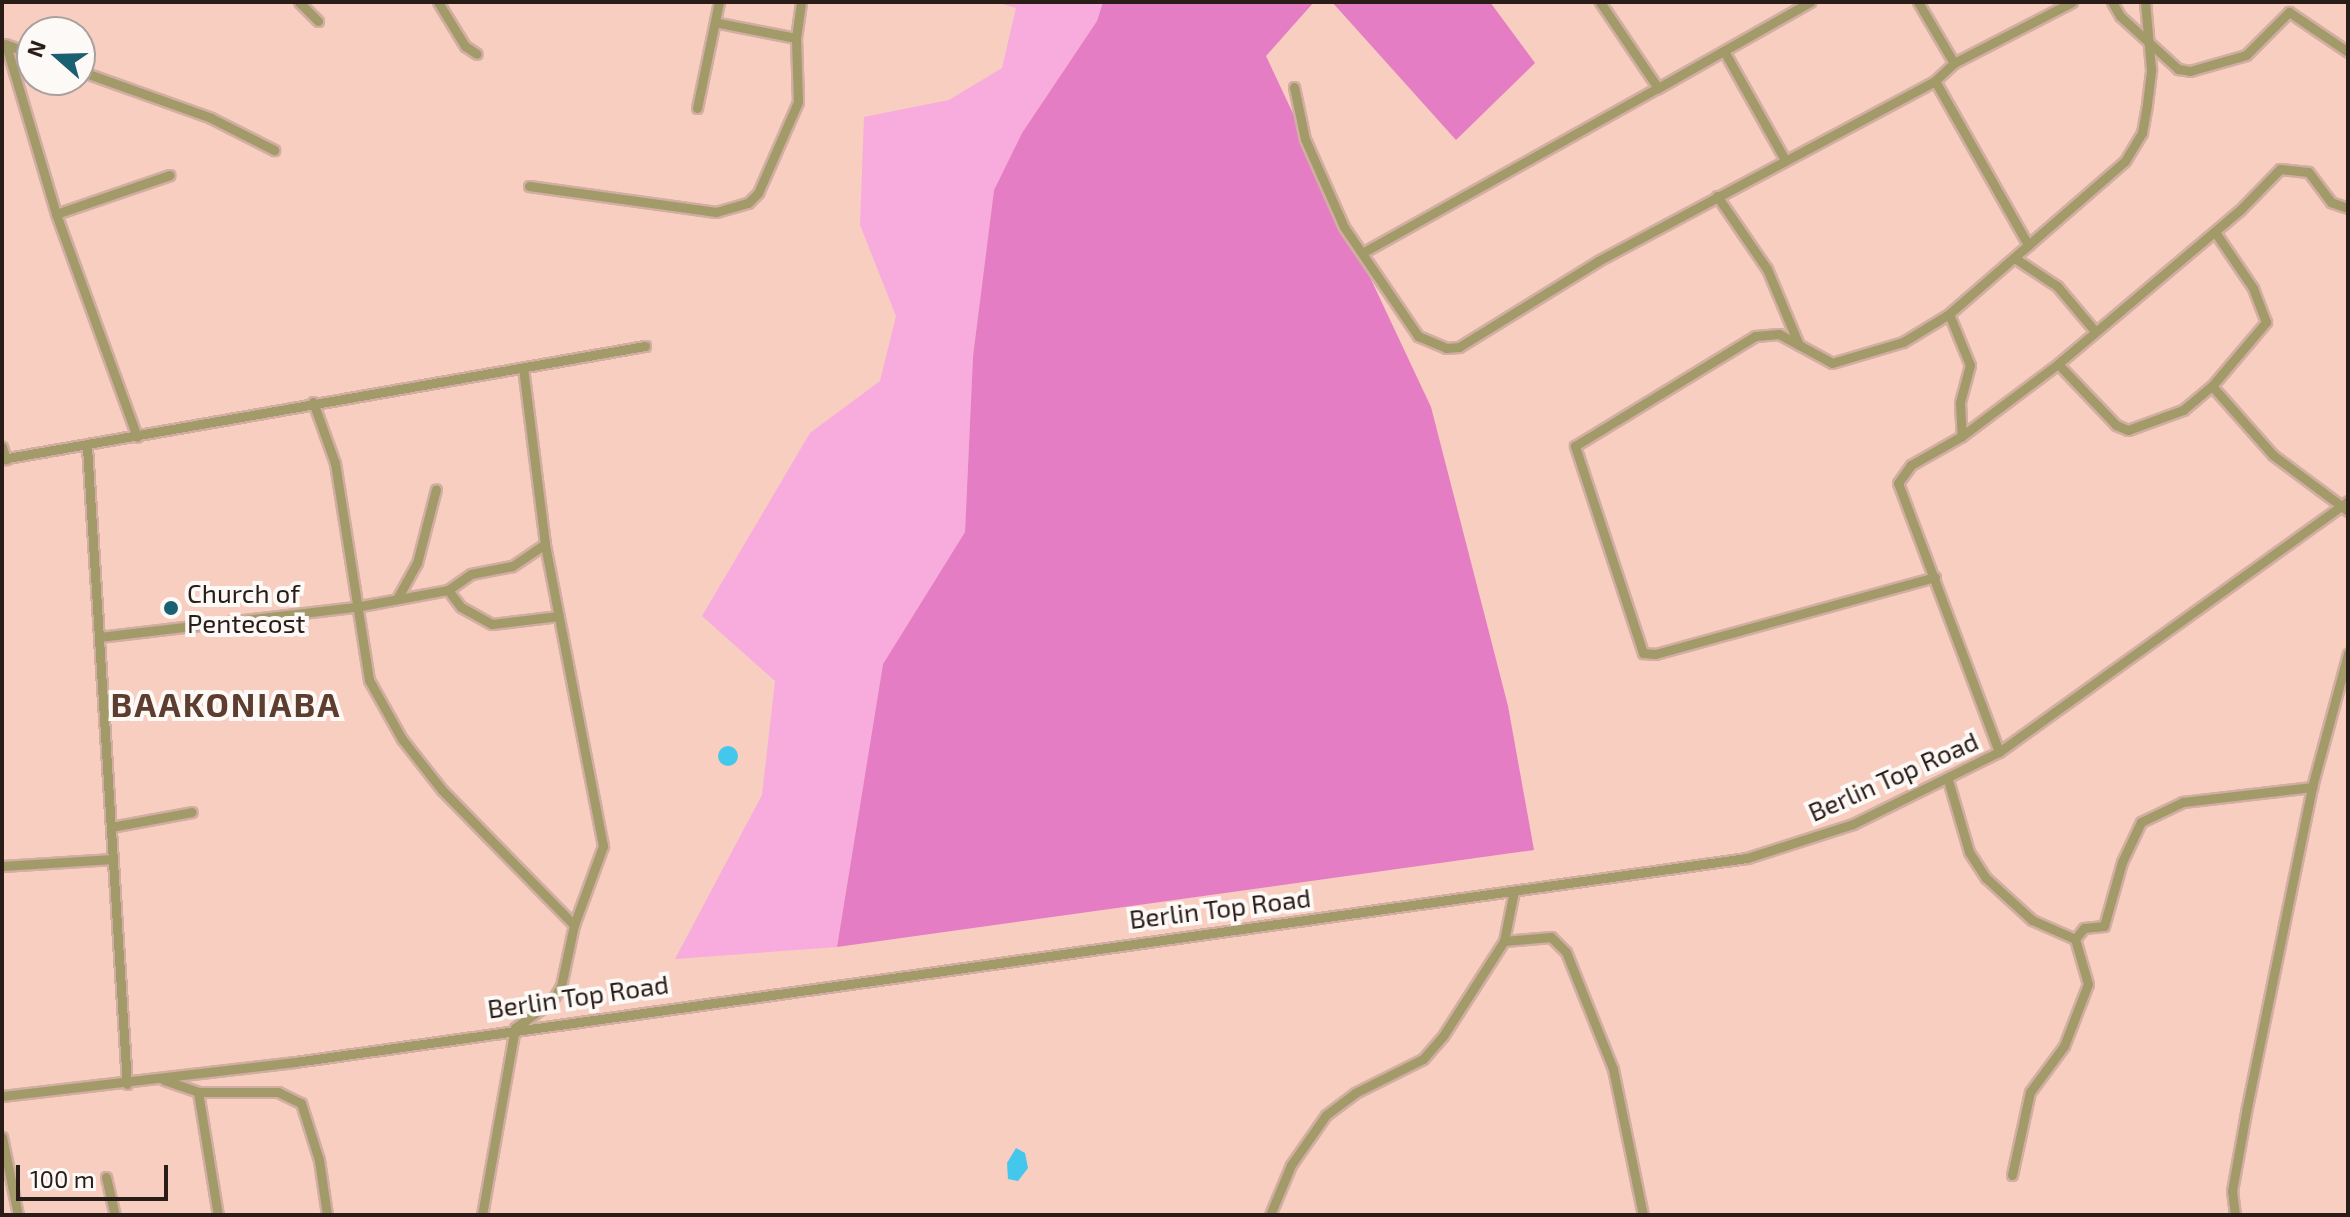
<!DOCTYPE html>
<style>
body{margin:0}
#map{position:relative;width:2350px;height:1217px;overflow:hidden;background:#f7cec0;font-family:"Exo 2",sans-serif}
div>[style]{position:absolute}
.green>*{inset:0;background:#f7acdd}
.forest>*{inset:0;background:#e57dc4}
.water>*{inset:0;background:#44c7ec}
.round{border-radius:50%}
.roads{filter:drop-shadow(2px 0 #d2aea2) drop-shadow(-2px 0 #d2aea2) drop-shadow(0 2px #d2aea2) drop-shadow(0 -2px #d2aea2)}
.street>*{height:9px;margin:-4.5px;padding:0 4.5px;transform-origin:4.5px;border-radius:4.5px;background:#a29a68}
.dots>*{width:22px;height:22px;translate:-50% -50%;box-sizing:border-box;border:4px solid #fdf9f7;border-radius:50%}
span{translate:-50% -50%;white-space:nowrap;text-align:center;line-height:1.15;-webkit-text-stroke:8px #fdf9f7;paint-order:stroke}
.poi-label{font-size:26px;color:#2a1c17}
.left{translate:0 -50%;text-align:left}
.street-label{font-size:26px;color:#2a1c17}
.district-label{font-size:34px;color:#5e3d31;font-weight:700;letter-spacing:2px}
.frame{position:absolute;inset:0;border:4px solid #2a1c17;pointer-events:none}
.north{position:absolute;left:16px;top:16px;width:80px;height:80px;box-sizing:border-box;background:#fdf9f7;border:2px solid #a9a19d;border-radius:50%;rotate:290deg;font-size:22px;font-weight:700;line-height:32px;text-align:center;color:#2a1c17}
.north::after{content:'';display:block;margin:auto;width:28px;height:36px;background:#1b5f72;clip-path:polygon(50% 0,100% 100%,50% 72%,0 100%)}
.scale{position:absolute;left:16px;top:1165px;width:152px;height:36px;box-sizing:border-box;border:4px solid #2a1c17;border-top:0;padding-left:10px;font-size:24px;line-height:28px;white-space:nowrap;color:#2a1c17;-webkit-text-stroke:6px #fdf9f7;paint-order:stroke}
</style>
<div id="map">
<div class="green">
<i style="clip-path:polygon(996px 2px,1103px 2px,1097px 21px,1022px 133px,994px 190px,973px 356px,965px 532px,883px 664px,837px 947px,675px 959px,762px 795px,775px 681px,702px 616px,810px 433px,880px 381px,896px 316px,860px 225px,864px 117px,949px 100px,1002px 68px,1016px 8px)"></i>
</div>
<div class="forest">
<i style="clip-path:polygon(1103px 2px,1314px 2px,1266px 56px,1431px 407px,1508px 706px,1534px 850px,837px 947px,883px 664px,965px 532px,973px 356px,994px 190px,1022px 133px,1097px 21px)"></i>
<i style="clip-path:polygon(1332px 2px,1490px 2px,1535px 63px,1456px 140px)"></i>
</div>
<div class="water">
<i class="round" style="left:718px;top:746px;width:20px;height:20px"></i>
<i style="clip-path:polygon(1016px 1148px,1025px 1153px,1028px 1168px,1018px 1181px,1008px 1179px,1007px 1163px)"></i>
</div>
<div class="roads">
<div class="street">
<i style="left:299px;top:2px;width:27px;rotate:45deg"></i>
<i style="left:438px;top:2px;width:52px;rotate:58.5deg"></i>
<i style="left:465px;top:46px;width:14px;rotate:34deg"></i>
<i style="left:1918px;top:2px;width:71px;rotate:59.5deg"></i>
<i style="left:1954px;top:63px;width:133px;rotate:-27.3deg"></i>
<i style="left:2112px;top:2px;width:16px;rotate:60deg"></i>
<i style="left:2120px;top:16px;width:79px;rotate:42.4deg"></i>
<i style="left:2178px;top:69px;width:12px;rotate:9deg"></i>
<i style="left:2190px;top:71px;width:58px;rotate:-15.9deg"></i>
<i style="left:2246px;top:55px;width:61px;rotate:-45deg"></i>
<i style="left:2289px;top:12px;width:71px;rotate:34.1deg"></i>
<i style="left:796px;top:38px;width:36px;rotate:-82deg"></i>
<i style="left:5px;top:44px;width:29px;rotate:20deg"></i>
<i style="left:6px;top:45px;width:176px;rotate:73.5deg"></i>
<i style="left:56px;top:214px;width:237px;rotate:70deg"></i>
<i style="left:1725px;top:53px;width:120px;rotate:60.7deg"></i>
<i style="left:1954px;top:63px;width:26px;rotate:137deg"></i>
<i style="left:1935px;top:81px;width:189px;rotate:60.4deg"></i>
<i style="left:80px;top:71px;width:139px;rotate:19.7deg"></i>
<i style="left:211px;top:118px;width:71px;rotate:26.9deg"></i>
<i style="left:1294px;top:87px;width:53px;rotate:78.1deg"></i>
<i style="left:1305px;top:139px;width:96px;rotate:66.1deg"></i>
<i style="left:1344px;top:227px;width:132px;rotate:55.8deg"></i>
<i style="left:1418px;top:336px;width:30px;rotate:23deg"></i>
<i style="left:1446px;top:348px;width:13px;rotate:-4deg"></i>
<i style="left:1459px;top:347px;width:163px;rotate:-31.7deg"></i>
<i style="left:1598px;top:261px;width:382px;rotate:-28.1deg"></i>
<i style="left:1658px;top:88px;width:175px;rotate:-29.5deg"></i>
<i style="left:697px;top:108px;width:108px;rotate:-78.3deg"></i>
<i style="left:529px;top:186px;width:189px;rotate:7.9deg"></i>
<i style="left:716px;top:212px;width:33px;rotate:-16deg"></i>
<i style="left:748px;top:203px;width:14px;rotate:-45deg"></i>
<i style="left:758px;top:193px;width:99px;rotate:-66.3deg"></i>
<i style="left:798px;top:102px;width:64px;rotate:-91.8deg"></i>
<i style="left:796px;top:38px;width:78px;rotate:-169deg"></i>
<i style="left:1717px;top:196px;width:88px;rotate:55.6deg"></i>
<i style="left:1767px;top:269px;width:82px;rotate:67.2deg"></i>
<i style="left:2348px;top:208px;width:18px;rotate:-161deg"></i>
<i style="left:2331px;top:202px;width:38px;rotate:-127deg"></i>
<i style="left:2308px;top:172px;width:28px;rotate:-174deg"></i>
<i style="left:2280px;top:169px;width:57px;rotate:134.3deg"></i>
<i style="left:2240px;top:210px;width:238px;rotate:139.8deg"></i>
<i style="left:2058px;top:364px;width:84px;rotate:46.4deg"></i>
<i style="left:2116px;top:425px;width:13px;rotate:23deg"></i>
<i style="left:2128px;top:430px;width:59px;rotate:-20deg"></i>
<i style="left:2183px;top:410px;width:38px;rotate:-40deg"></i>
<i style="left:2212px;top:386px;width:92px;rotate:48.5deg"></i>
<i style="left:2273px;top:455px;width:94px;rotate:36.7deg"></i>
<i style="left:56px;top:214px;width:120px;rotate:-18.9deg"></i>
<i style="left:1364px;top:252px;width:337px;rotate:-29.2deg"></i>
<i style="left:1658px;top:88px;width:104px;rotate:-124deg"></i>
<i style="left:2016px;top:259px;width:49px;rotate:33.4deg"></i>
<i style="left:2057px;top:286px;width:57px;rotate:49.9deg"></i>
<i style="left:1949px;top:314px;width:55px;rotate:67.6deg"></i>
<i style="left:1970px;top:365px;width:39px;rotate:105deg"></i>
<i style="left:1960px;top:403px;width:33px;rotate:87deg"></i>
<i style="left:1962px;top:436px;width:59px;rotate:150.4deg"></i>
<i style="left:1911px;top:465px;width:22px;rotate:126deg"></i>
<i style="left:1898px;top:483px;width:287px;rotate:69.4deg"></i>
<i style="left:2212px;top:386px;width:84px;rotate:-49.8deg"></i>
<i style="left:2266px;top:322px;width:36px;rotate:-111deg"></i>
<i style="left:2253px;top:288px;width:68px;rotate:-124.2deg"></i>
<i style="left:313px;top:402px;width:65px;rotate:70.2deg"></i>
<i style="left:335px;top:463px;width:220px;rotate:81.1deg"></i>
<i style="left:369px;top:680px;width:68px;rotate:60.8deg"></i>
<i style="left:402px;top:739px;width:65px;rotate:51.9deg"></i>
<i style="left:442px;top:790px;width:189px;rotate:45.6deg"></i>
<i style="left:574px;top:925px;width:84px;rotate:-69.8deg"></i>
<i style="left:603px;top:846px;width:308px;rotate:-100.9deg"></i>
<i style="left:545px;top:544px;width:178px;rotate:-97.1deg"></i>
<i style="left:1962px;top:436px;width:120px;rotate:-36.9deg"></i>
<i style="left:2px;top:447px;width:13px;rotate:72deg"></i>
<i style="left:87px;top:447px;width:638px;rotate:86.41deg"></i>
<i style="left:2px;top:459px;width:653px;rotate:-9.97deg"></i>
<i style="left:545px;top:544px;width:40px;rotate:146deg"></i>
<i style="left:512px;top:566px;width:42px;rotate:169deg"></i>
<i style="left:471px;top:574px;width:28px;rotate:145deg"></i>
<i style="left:448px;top:590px;width:21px;rotate:53deg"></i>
<i style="left:461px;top:607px;width:35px;rotate:29deg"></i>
<i style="left:492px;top:624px;width:67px;rotate:-6.8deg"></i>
<i style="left:1935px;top:577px;width:290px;rotate:164.6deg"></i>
<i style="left:1655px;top:654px;width:12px;rotate:-175deg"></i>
<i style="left:1643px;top:653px;width:218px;rotate:-108.2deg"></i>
<i style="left:1575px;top:446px;width:211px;rotate:-31.4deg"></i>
<i style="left:1755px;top:336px;width:24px;rotate:-5deg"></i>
<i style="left:1779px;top:334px;width:60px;rotate:28.7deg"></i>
<i style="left:1832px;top:363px;width:74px;rotate:-16.5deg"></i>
<i style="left:1903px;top:342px;width:54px;rotate:-31.3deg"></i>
<i style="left:1949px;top:314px;width:233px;rotate:-41deg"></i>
<i style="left:2125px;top:161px;width:33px;rotate:-59deg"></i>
<i style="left:2142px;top:133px;width:29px;rotate:-80deg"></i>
<i style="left:2147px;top:104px;width:35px;rotate:-83deg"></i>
<i style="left:2151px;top:69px;width:67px;rotate:-95.1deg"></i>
<i style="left:398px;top:597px;width:39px;rotate:-61deg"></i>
<i style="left:417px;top:563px;width:76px;rotate:-75.6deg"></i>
<i style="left:99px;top:637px;width:258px;rotate:-6.7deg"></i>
<i style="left:355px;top:607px;width:95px;rotate:-10.4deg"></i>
<i style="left:1948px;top:780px;width:75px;rotate:73.7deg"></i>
<i style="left:1969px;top:852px;width:31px;rotate:57deg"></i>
<i style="left:1986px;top:878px;width:62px;rotate:42.4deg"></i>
<i style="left:2032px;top:920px;width:47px;rotate:23.8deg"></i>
<i style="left:111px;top:827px;width:82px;rotate:-10.5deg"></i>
<i style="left:2px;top:866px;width:111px;rotate:-3.6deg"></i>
<i style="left:1504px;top:941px;width:47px;rotate:-4.9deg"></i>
<i style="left:1551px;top:937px;width:21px;rotate:45deg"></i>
<i style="left:1566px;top:952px;width:126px;rotate:68.1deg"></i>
<i style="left:1613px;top:1069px;width:149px;rotate:78.4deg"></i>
<i style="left:164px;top:1080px;width:36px;rotate:19deg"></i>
<i style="left:198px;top:1092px;width:80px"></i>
<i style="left:278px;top:1092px;width:25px;rotate:26deg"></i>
<i style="left:301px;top:1103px;width:60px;rotate:72.5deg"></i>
<i style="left:319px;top:1160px;width:56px;rotate:81.7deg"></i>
<i style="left:198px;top:1092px;width:125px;rotate:80.8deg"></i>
<i style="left:2px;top:1096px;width:295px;rotate:-6.6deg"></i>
<i style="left:295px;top:1062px;width:1466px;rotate:-8deg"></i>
<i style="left:1747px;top:858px;width:111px;rotate:-17.8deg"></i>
<i style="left:1853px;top:824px;width:163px;rotate:-26.3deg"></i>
<i style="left:1999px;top:752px;width:430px;rotate:-35.7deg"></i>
<i style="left:2px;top:1137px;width:80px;rotate:78.4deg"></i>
<i style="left:2012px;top:1175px;width:85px;rotate:-77.8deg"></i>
<i style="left:2030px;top:1092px;width:57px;rotate:-53.5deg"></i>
<i style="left:2064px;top:1046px;width:66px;rotate:-68.8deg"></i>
<i style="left:2088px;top:984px;width:47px;rotate:-106.1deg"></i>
<i style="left:2075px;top:939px;width:14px;rotate:-51deg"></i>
<i style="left:2084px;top:928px;width:20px;rotate:-6deg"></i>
<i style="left:2104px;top:926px;width:66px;rotate:-74.3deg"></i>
<i style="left:2122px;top:862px;width:44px;rotate:-64.6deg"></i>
<i style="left:2141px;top:822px;width:47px;rotate:-25.5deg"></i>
<i style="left:2183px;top:802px;width:130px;rotate:-6.6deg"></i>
<i style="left:106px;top:1177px;width:39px;rotate:77deg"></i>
<i style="left:482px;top:1215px;width:190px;rotate:-80deg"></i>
<i style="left:515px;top:1028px;width:46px;rotate:-36.1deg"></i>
<i style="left:552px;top:1001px;width:17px;rotate:-59deg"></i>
<i style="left:561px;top:986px;width:62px;rotate:-78deg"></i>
<i style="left:1270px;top:1215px;width:54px;rotate:-67.2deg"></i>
<i style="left:1291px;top:1165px;width:61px;rotate:-55deg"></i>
<i style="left:1326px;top:1115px;width:36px;rotate:-37deg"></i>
<i style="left:1355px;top:1093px;width:76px;rotate:-26.6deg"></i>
<i style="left:1423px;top:1059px;width:30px;rotate:-49deg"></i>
<i style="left:1443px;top:1036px;width:113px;rotate:-57.3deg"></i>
<i style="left:1504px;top:941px;width:51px;rotate:-78.7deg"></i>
<i style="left:2235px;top:1215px;width:24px;rotate:-97deg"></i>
<i style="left:2232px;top:1191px;width:85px;rotate:-79.9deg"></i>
<i style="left:2247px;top:1107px;width:327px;rotate:-78.5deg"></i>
<i style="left:2312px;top:787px;width:138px;rotate:-74.9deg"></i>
</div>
</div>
<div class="dots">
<i style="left:171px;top:608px;background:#1b5f72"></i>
</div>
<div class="poi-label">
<span class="left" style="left:187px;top:608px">Church of<br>Pentecost</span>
</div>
<div class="street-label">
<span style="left:1893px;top:776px;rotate:-24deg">Berlin Top Road</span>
<span style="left:1220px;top:908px;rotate:-7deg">Berlin Top Road</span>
<span style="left:578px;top:996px;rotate:-8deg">Berlin Top Road</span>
</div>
<div class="district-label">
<span style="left:226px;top:704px">BAAKONIABA</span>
</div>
<div class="frame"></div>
<div class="north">N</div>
<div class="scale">100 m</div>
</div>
